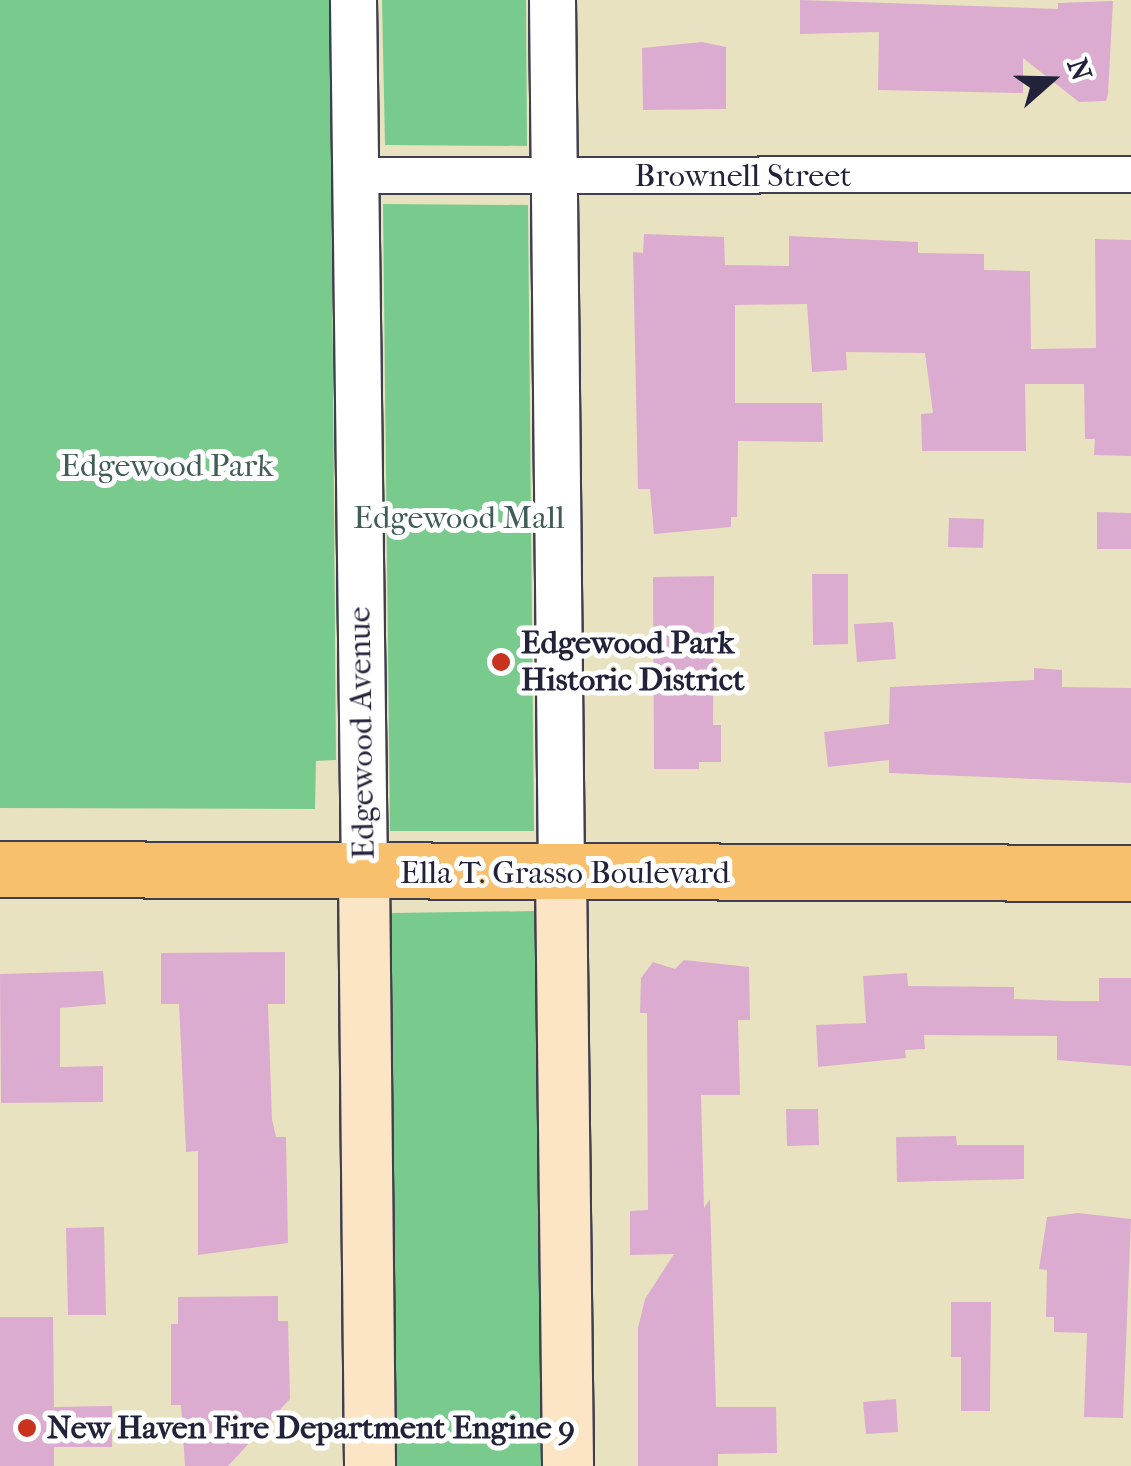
<!DOCTYPE html>
<style>
body{margin:0}
#map{position:relative;width:1131px;height:1466px;overflow:hidden;background:#e9e2c0;font-family:"IM FELL French Canon",serif}
div>[style]{position:absolute}
.green>*{inset:0;background:#79cb8d}
.building>*{inset:0;background:#dcacd0}
.roads{filter:drop-shadow(2px 0 #403f4f) drop-shadow(-2px 0 #403f4f) drop-shadow(0 2px #403f4f) drop-shadow(0 -2px #403f4f)}
.minor>*{height:35px;margin:-17.5px;padding:0 17.5px;transform-origin:17.5px;border-radius:17.5px;background:#fff}
.tertiary>*{height:45px;margin:-22.5px;padding:0 22.5px;transform-origin:22.5px;border-radius:22.5px;background:#fff}
.secondary>*{height:50px;margin:-25px;padding:0 25px;transform-origin:25px;border-radius:25px;background:#fce5c4}
.primary>*{height:55px;margin:-27.5px;padding:0 27.5px;transform-origin:27.5px;border-radius:27.5px;background:#f8bf6c}
.dots>*{width:28px;height:28px;translate:-50% -50%;box-sizing:border-box;border:5px solid #fff;border-radius:50%}
span{translate:-50% -50%;white-space:nowrap;text-align:center;line-height:1.15;-webkit-text-stroke:10px #fff;paint-order:stroke}
.street-label{font-size:32px;color:#22223b}
.park-label{font-size:32px;color:#405d58}
.poi-label{font-size:32px;color:#22223b;font-weight:700}
.left{translate:0 -50%;text-align:left}
.north{position:absolute;left:1001px;top:30px;width:100px;height:100px;-webkit-text-stroke:8px #fff;paint-order:stroke;rotate:70deg;font-size:28px;font-weight:700;line-height:40px;text-align:center;color:#22223b}
.north::after{content:'';display:block;margin:auto;width:35px;height:45px;background:#22223b;clip-path:polygon(50% 0,100% 100%,50% 72%,0 100%)}
</style>
<div id="map">
<div class="green">
<i style="clip-path:polygon(0 0,330px 0,336px 760px,316px 761px,315px 809px,0 808px)"></i>
<i style="clip-path:polygon(382px 0,526px 0,527px 146px,385px 145px)"></i>
<i style="clip-path:polygon(383px 204px,528px 205px,534px 831px,390px 831px)"></i>
<i style="clip-path:polygon(536px 911px,542px 1466px,396px 1466px,391px 913px)"></i>
</div>
<div class="building">
<i style="clip-path:polygon(800px 0,1058px 9px,1058px 3px,1113px 1px,1108px 94px,1106px 101px,1079px 102px,1023px 58px,1023px 93px,878px 90px,879px 32px,800px 34px)"></i>
<i style="clip-path:polygon(702px 42px,726px 47px,726px 109px,643px 110px,642px 48px)"></i>
<i style="clip-path:polygon(644px 234px,724px 237px,725px 265px,789px 266px,789px 236px,918px 242px,918px 253px,984px 254px,984px 270px,1030px 271px,1031px 349px,1096px 348px,1095px 239px,1131px 240px,1131px 456px,1094px 455px,1095px 439px,1085px 439px,1084px 384px,1025px 384px,1026px 451px,922px 451px,921px 414px,933px 413px,925px 353px,846px 352px,847px 370px,812px 372px,807px 304px,735px 305px,735px 403px,822px 403px,823px 442px,738px 441px,737px 517px,731px 517px,731px 527px,654px 534px,650px 489px,638px 489px,633px 252px,643px 253px)"></i>
<i style="clip-path:polygon(1097px 512px,1131px 513px,1131px 549px,1097px 549px)"></i>
<i style="clip-path:polygon(949px 518px,984px 519px,983px 548px,948px 547px)"></i>
<i style="clip-path:polygon(812px 574px,848px 574px,848px 644px,813px 645px)"></i>
<i style="clip-path:polygon(714px 576px,713px 725px,721px 725px,721px 762px,699px 762px,699px 769px,654px 769px,653px 577px)"></i>
<i style="clip-path:polygon(893px 622px,896px 659px,857px 662px,854px 624px)"></i>
<i style="clip-path:polygon(1034px 668px,1062px 670px,1062px 687px,1131px 688px,1131px 783px,889px 773px,889px 760px,828px 767px,824px 732px,889px 724px,890px 687px,1034px 680px)"></i>
<i style="clip-path:polygon(285px 952px,285px 1004px,268px 1004px,272px 1119px,276px 1137px,286px 1137px,288px 1243px,198px 1255px,198px 1151px,186px 1152px,179px 1004px,161px 1004px,161px 953px)"></i>
<i style="clip-path:polygon(684px 960px,749px 967px,750px 1020px,738px 1020px,740px 1095px,701px 1095px,704px 1208px,710px 1199px,716px 1407px,776px 1407px,777px 1453px,718px 1454px,718px 1466px,638px 1466px,638px 1328px,645px 1299px,674px 1254px,630px 1255px,630px 1211px,648px 1210px,647px 1013px,640px 1013px,641px 978px,653px 962px,675px 969px)"></i>
<i style="clip-path:polygon(103px 971px,106px 1004px,60px 1008px,60px 1067px,103px 1066px,103px 1102px,1px 1103px,0 974px)"></i>
<i style="clip-path:polygon(907px 973px,908px 986px,1014px 987px,1014px 999px,1066px 1001px,1099px 1001px,1099px 978px,1131px 978px,1131px 1066px,1057px 1060px,1057px 1036px,924px 1035px,925px 1049px,905px 1050px,906px 1058px,818px 1067px,816px 1025px,866px 1023px,863px 976px)"></i>
<i style="clip-path:polygon(786px 1109px,818px 1109px,819px 1145px,787px 1146px)"></i>
<i style="clip-path:polygon(956px 1136px,957px 1145px,1024px 1145px,1024px 1179px,897px 1182px,896px 1137px)"></i>
<i style="clip-path:polygon(1078px 1213px,1131px 1219px,1123px 1418px,1084px 1417px,1087px 1333px,1054px 1332px,1054px 1317px,1046px 1317px,1047px 1270px,1039px 1269px,1047px 1217px)"></i>
<i style="clip-path:polygon(104px 1227px,106px 1315px,68px 1315px,66px 1228px)"></i>
<i style="clip-path:polygon(278px 1296px,278px 1321px,288px 1321px,290px 1399px,228px 1466px,185px 1466px,181px 1405px,171px 1405px,171px 1324px,178px 1324px,178px 1297px)"></i>
<i style="clip-path:polygon(951px 1302px,991px 1302px,990px 1411px,961px 1411px,961px 1357px,951px 1357px)"></i>
<i style="clip-path:polygon(0 1317px,53px 1317px,54px 1407px,112px 1406px,112px 1447px,54px 1447px,54px 1466px,0 1466px)"></i>
<i style="clip-path:polygon(896px 1399px,898px 1432px,866px 1434px,863px 1402px)"></i>
</div>
<div class="roads">
<div class="minor">
<i style="left:354px;top:175px;width:777px;rotate:-0.07deg"></i>
</div>
<div class="tertiary">
<i style="left:353px;top:0;width:872px;rotate:89.28deg"></i>
<i style="left:552px;top:0;width:873px;rotate:89.41deg"></i>
</div>
<div class="secondary">
<i style="left:364px;top:872px;width:594px;rotate:89.42deg"></i>
<i style="left:561px;top:873px;width:593px;rotate:89.32deg"></i>
</div>
<div class="primary">
<i style="left:0;top:869px;width:1131px;rotate:0.2deg"></i>
</div>
</div>
<div class="dots">
<i style="left:501px;top:662px;background:#c8321e"></i>
<i style="left:27px;top:1428px;background:#c8321e"></i>
</div>
<div class="street-label">
<span style="left:743px;top:176px">Brownell Street</span>
<span style="left:362px;top:733px;rotate:-91deg">Edgewood Avenue</span>
<span style="left:565px;top:873px">Ella T. Grasso Boulevard</span>
</div>
<div class="park-label">
<span style="left:167px;top:466px">Edgewood Park</span>
<span style="left:459px;top:518px">Edgewood Mall</span>
</div>
<div class="poi-label">
<span class="left" style="left:521px;top:662px">Edgewood Park<br>Historic District</span>
<span class="left" style="left:47px;top:1428px">New Haven Fire Department Engine 9</span>
</div>
<div class="north">N</div>
</div>
